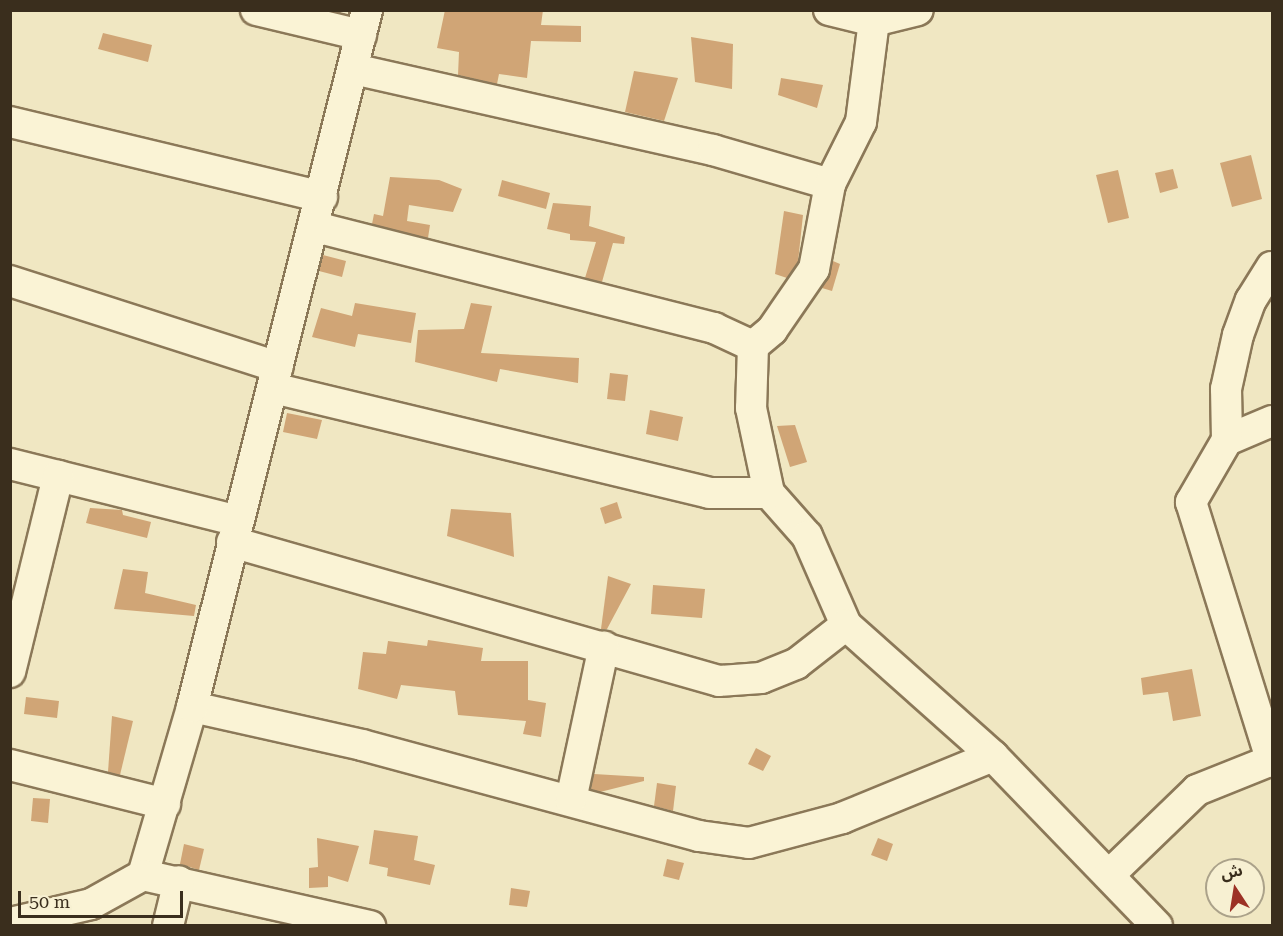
<!DOCTYPE html>
<meta charset="utf-8">
<style>
body{margin:0}
#map{position:relative;width:1283px;height:936px;overflow:hidden;background:#f0e7c2;font-family:"Roboto Serif","Noto Sans Arabic",serif}
div>[style]{position:absolute}
.building>*{inset:0;background:#d0a576}
.roads{filter:drop-shadow(2px 0 #8b7858) drop-shadow(-2px 0 #8b7858) drop-shadow(0 2px #8b7858) drop-shadow(0 -2px #8b7858)}
.minor>*{height:30px;margin:-15px;padding:0 15px;transform-origin:15px;border-radius:15px;background:#faf3d5}
span{translate:-50% -50%;white-space:nowrap;text-align:center;line-height:1.15;-webkit-text-stroke:6px #f7f0d2;paint-order:stroke}
.frame{position:absolute;inset:0;border:12px solid #3a2e1d;pointer-events:none}
.north{position:absolute;left:1205px;top:858px;width:60px;height:60px;box-sizing:border-box;background:#f7f0d2;border:2px solid #aba28a;border-radius:50%;rotate:348deg;font-size:16px;font-weight:700;line-height:24px;text-align:center;color:#3a2e1d}
.north::after{content:'';display:block;margin:auto;width:21px;height:27px;background:#9c3125;clip-path:polygon(50% 0,100% 100%,50% 72%,0 100%)}
.scale{position:absolute;left:18px;top:891px;width:165px;height:27px;box-sizing:border-box;border:3px solid #3a2e1d;border-top:0;padding-left:8px;font-size:18px;line-height:21px;white-space:nowrap;color:#3a2e1d;-webkit-text-stroke:4px #f7f0d2;paint-order:stroke}
</style>
<div id="map">
<div class="building">
<i style="clip-path:polygon(445px 10px,543px 10px,541px 25px,581px 26px,581px 42px,531px 41px,527px 78px,499px 74px,497px 84px,458px 75px,459px 52px,437px 48px)"></i>
<i style="clip-path:polygon(103px 33px,152px 45px,148px 62px,98px 49px)"></i>
<i style="clip-path:polygon(691px 37px,733px 44px,732px 89px,695px 82px)"></i>
<i style="clip-path:polygon(634px 71px,678px 78px,664px 121px,625px 112px)"></i>
<i style="clip-path:polygon(781px 78px,823px 85px,817px 108px,778px 95px)"></i>
<i style="clip-path:polygon(1251px 155px,1262px 199px,1232px 207px,1220px 163px)"></i>
<i style="clip-path:polygon(1173px 169px,1178px 188px,1160px 193px,1155px 173px)"></i>
<i style="clip-path:polygon(1118px 170px,1129px 218px,1108px 223px,1096px 175px)"></i>
<i style="clip-path:polygon(390px 177px,439px 180px,462px 189px,453px 212px,409px 205px,407px 221px,430px 225px,428px 238px,372px 224px,374px 214px,383px 216px)"></i>
<i style="clip-path:polygon(502px 180px,550px 193px,546px 209px,498px 196px)"></i>
<i style="clip-path:polygon(553px 203px,591px 206px,589px 226px,625px 237px,624px 244px,613px 243px,602px 282px,585px 278px,596px 242px,570px 240px,570px 234px,547px 229px)"></i>
<i style="clip-path:polygon(784px 211px,803px 215px,798px 262px,787px 278px,775px 274px)"></i>
<i style="clip-path:polygon(323px 255px,346px 261px,342px 277px,319px 271px)"></i>
<i style="clip-path:polygon(833px 261px,840px 264px,832px 291px,822px 288px)"></i>
<i style="clip-path:polygon(355px 303px,416px 313px,411px 343px,358px 334px,355px 347px,312px 337px,321px 308px,352px 316px)"></i>
<i style="clip-path:polygon(471px 303px,492px 306px,481px 353px,579px 358px,578px 383px,500px 369px,497px 382px,415px 362px,418px 330px,464px 329px)"></i>
<i style="clip-path:polygon(610px 373px,628px 375px,625px 401px,607px 399px)"></i>
<i style="clip-path:polygon(650px 410px,683px 417px,678px 441px,646px 434px)"></i>
<i style="clip-path:polygon(287px 413px,322px 420px,317px 439px,283px 432px)"></i>
<i style="clip-path:polygon(795px 425px,807px 462px,790px 467px,777px 426px)"></i>
<i style="clip-path:polygon(617px 502px,622px 518px,605px 524px,600px 508px)"></i>
<i style="clip-path:polygon(90px 508px,122px 510px,123px 515px,151px 522px,147px 538px,86px 523px)"></i>
<i style="clip-path:polygon(451px 509px,511px 513px,514px 557px,447px 536px)"></i>
<i style="clip-path:polygon(123px 569px,148px 572px,145px 593px,196px 605px,194px 616px,114px 609px)"></i>
<i style="clip-path:polygon(608px 576px,631px 584px,607px 629px,601px 629px)"></i>
<i style="clip-path:polygon(653px 585px,705px 589px,702px 618px,651px 614px)"></i>
<i style="clip-path:polygon(428px 640px,483px 648px,481px 661px,528px 661px,528px 700px,546px 703px,541px 737px,523px 734px,526px 721px,458px 715px,455px 691px,401px 685px,397px 699px,358px 689px,363px 652px,386px 654px,388px 641px,427px 646px)"></i>
<i style="clip-path:polygon(1192px 669px,1201px 716px,1173px 721px,1168px 692px,1143px 695px,1141px 678px)"></i>
<i style="clip-path:polygon(26px 697px,59px 701px,57px 718px,24px 714px)"></i>
<i style="clip-path:polygon(112px 716px,133px 721px,120px 775px,108px 772px)"></i>
<i style="clip-path:polygon(756px 748px,771px 756px,763px 771px,748px 764px)"></i>
<i style="clip-path:polygon(594px 774px,644px 777px,644px 781px,600px 792px,591px 789px)"></i>
<i style="clip-path:polygon(657px 783px,676px 786px,673px 811px,654px 806px)"></i>
<i style="clip-path:polygon(33px 798px,50px 799px,48px 823px,31px 821px)"></i>
<i style="clip-path:polygon(374px 830px,418px 836px,414px 860px,435px 865px,430px 885px,387px 876px,388px 868px,369px 864px)"></i>
<i style="clip-path:polygon(317px 838px,359px 846px,348px 882px,328px 876px,328px 887px,309px 888px,309px 868px,318px 867px)"></i>
<i style="clip-path:polygon(878px 838px,893px 844px,887px 861px,871px 855px)"></i>
<i style="clip-path:polygon(184px 844px,204px 849px,199px 870px,180px 864px)"></i>
<i style="clip-path:polygon(667px 859px,684px 863px,679px 880px,663px 876px)"></i>
<i style="clip-path:polygon(511px 888px,530px 891px,527px 907px,509px 905px)"></i>
</div>
<div class="roads">
<div class="minor">
<i style="left:256px;top:10px;width:108px;rotate:13.4deg"></i>
<i style="left:829px;top:10px;width:46px;rotate:13.7deg"></i>
<i style="left:874px;top:21px;width:45px;rotate:-14deg"></i>
<i style="left:353px;top:69px;width:369px;rotate:12.7deg"></i>
<i style="left:713px;top:150px;width:122px;rotate:16.2deg"></i>
<i style="left:10px;top:122px;width:321px;rotate:13.5deg"></i>
<i style="left:315px;top:227px;width:412px;rotate:14.2deg"></i>
<i style="left:714px;top:328px;width:43px;rotate:24.8deg"></i>
<i style="left:753px;top:346px;width:62px;rotate:91.8deg"></i>
<i style="left:751px;top:408px;width:87px;rotate:78deg"></i>
<i style="left:769px;top:493px;width:57px;rotate:48.5deg"></i>
<i style="left:807px;top:536px;width:97px;rotate:66.3deg"></i>
<i style="left:846px;top:625px;width:197px;rotate:41.7deg"></i>
<i style="left:993px;top:756px;width:236px;rotate:46deg"></i>
<i style="left:10px;top:281px;width:281px;rotate:17.8deg"></i>
<i style="left:753px;top:346px;width:25px;rotate:-40deg"></i>
<i style="left:772px;top:330px;width:74px;rotate:-55.5deg"></i>
<i style="left:814px;top:269px;width:86px;rotate:-79.3deg"></i>
<i style="left:830px;top:184px;width:69px;rotate:-63.4deg"></i>
<i style="left:861px;top:122px;width:102px;rotate:-82.7deg"></i>
<i style="left:273px;top:388px;width:448px;rotate:13.5deg"></i>
<i style="left:709px;top:493px;width:60px"></i>
<i style="left:1272px;top:421px;width:49px;rotate:157.1deg"></i>
<i style="left:1227px;top:440px;width:72px;rotate:120.1deg"></i>
<i style="left:1191px;top:502px;width:272px;rotate:72.7deg"></i>
<i style="left:1227px;top:440px;width:51px;rotate:-91.1deg"></i>
<i style="left:1226px;top:389px;width:55px;rotate:-77.5deg"></i>
<i style="left:1238px;top:335px;width:37px;rotate:-70deg"></i>
<i style="left:1251px;top:300px;width:39px;rotate:-58deg"></i>
<i style="left:10px;top:464px;width:235px;rotate:14deg"></i>
<i style="left:232px;top:542px;width:506px;rotate:15.93deg"></i>
<i style="left:719px;top:681px;width:42px;rotate:-4.1deg"></i>
<i style="left:761px;top:678px;width:38px;rotate:-22deg"></i>
<i style="left:796px;top:664px;width:63px;rotate:-38deg"></i>
<i style="left:10px;top:672px;width:202px;rotate:-76.2deg"></i>
<i style="left:192px;top:707px;width:174px;rotate:12.6deg"></i>
<i style="left:362px;top:745px;width:349px;rotate:15.1deg"></i>
<i style="left:699px;top:836px;width:50px;rotate:8deg"></i>
<i style="left:749px;top:843px;width:96px;rotate:-15deg"></i>
<i style="left:842px;top:818px;width:163px;rotate:-22.3deg"></i>
<i style="left:10px;top:765px;width:160px;rotate:14.1deg"></i>
<i style="left:571px;top:800px;width:157px;rotate:-77.9deg"></i>
<i style="left:143px;top:875px;width:175px;rotate:-73.7deg"></i>
<i style="left:192px;top:707px;width:719px;rotate:-75.91deg"></i>
<i style="left:1109px;top:875px;width:122px;rotate:-44deg"></i>
<i style="left:1197px;top:790px;width:81px;rotate:-21.8deg"></i>
<i style="left:10px;top:923px;width:83px;rotate:-13.2deg"></i>
<i style="left:91px;top:904px;width:60px;rotate:-29.1deg"></i>
<i style="left:143px;top:875px;width:233px;rotate:12.7deg"></i>
<i style="left:168px;top:926px;width:46px;rotate:-76.3deg"></i>
</div>
</div>
<div class="frame"></div>
<div class="north">ش</div>
<div class="scale">50 m</div>
</div>
